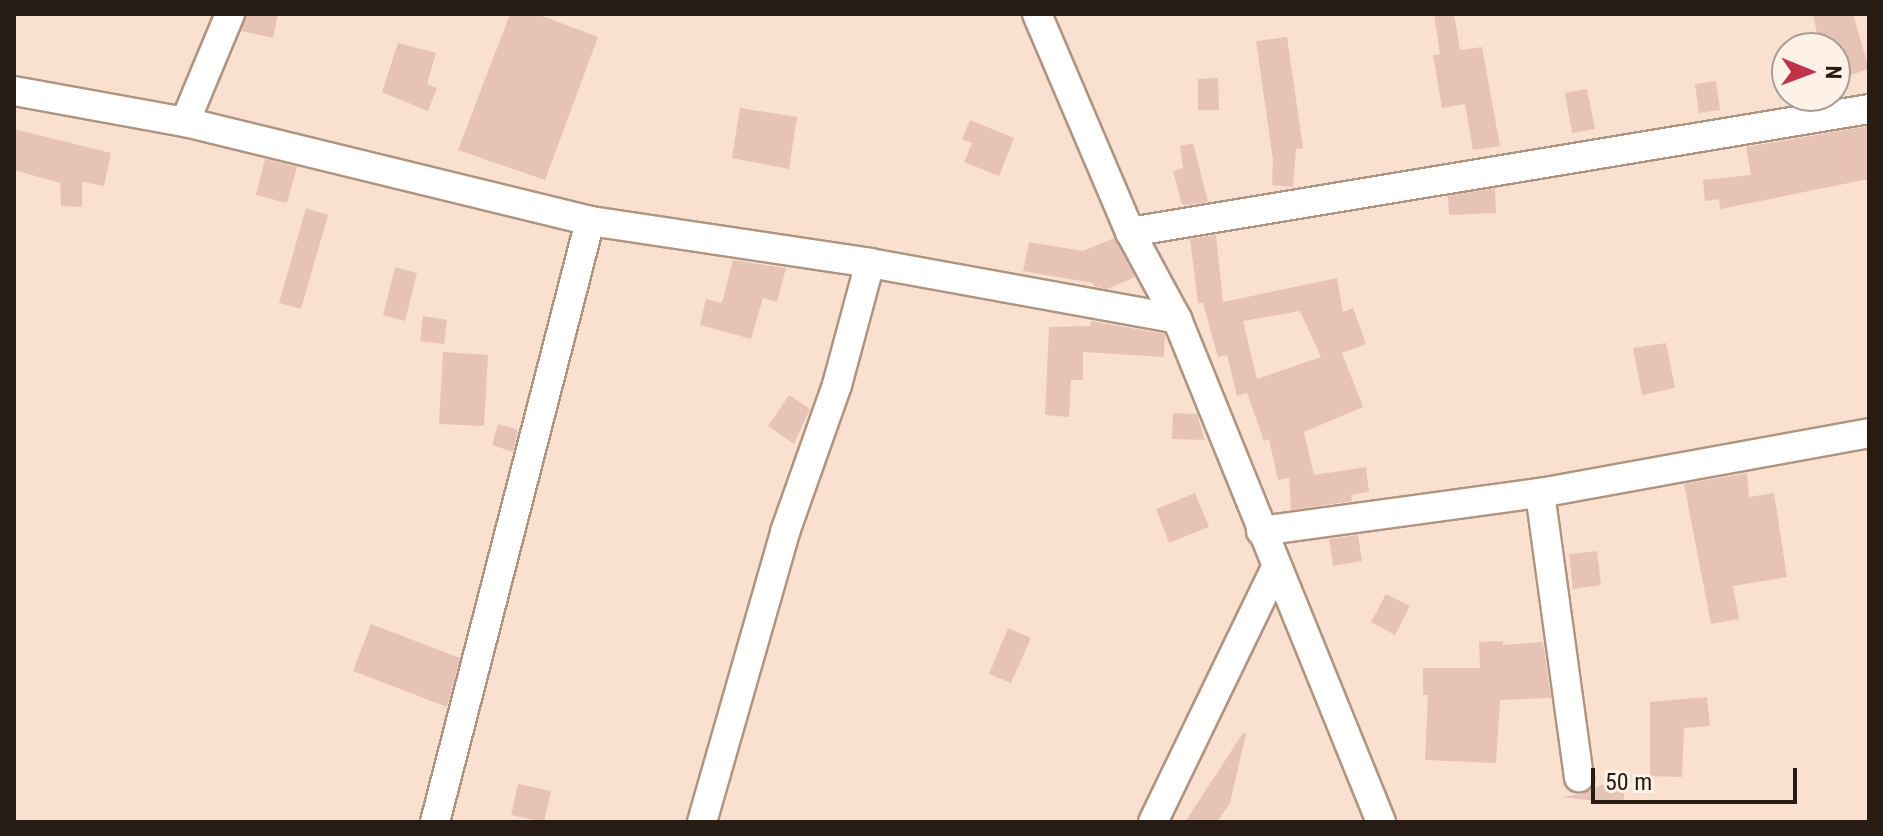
<!DOCTYPE html>
<style>
body{margin:0}
#map{position:relative;width:1883px;height:836px;overflow:hidden;background:#fae1cf;font-family:"Roboto Condensed",sans-serif}
div>[style]{position:absolute}
.building>*{inset:0;background:#e7c3b5}
.roads{filter:drop-shadow(2px 0 #b1947f) drop-shadow(-2px 0 #b1947f) drop-shadow(0 2px #b1947f) drop-shadow(0 -2px #b1947f)}
.street>*{height:28px;margin:-14px;padding:0 14px;transform-origin:14px;border-radius:14px;background:#fff}
span{translate:-50% -50%;white-space:nowrap;text-align:center;line-height:1.15;-webkit-text-stroke:6px #fef1e8;paint-order:stroke}
.frame{position:absolute;inset:0;border:16px solid #271c13;pointer-events:none}
.north{position:absolute;left:1771px;top:32px;width:80px;height:80px;box-sizing:border-box;background:#fef1e8;border:2px solid #a89c93;border-radius:50%;rotate:91deg;font-size:22px;font-weight:700;line-height:32px;text-align:center;color:#271c13}
.north::after{content:'';display:block;margin:auto;width:28px;height:36px;background:#c23247;clip-path:polygon(50% 0,100% 100%,50% 72%,0 100%)}
.scale{position:absolute;left:1591px;top:768px;width:206px;height:36px;box-sizing:border-box;border:4px solid #271c13;border-top:0;padding-left:10px;font-size:24px;line-height:28px;white-space:nowrap;color:#271c13;-webkit-text-stroke:6px #fef1e8;paint-order:stroke}
</style>
<div id="map">
<div class="building">
<i style="clip-path:polygon(247px 14px,278px 14px,273px 38px,241px 31px)"></i>
<i style="clip-path:polygon(510px 14px,537px 14px,598px 37px,545px 180px,458px 150px)"></i>
<i style="clip-path:polygon(1434px 14px,1454px 14px,1460px 50px,1482px 47px,1500px 146px,1473px 150px,1465px 104px,1442px 108px,1433px 55px,1440px 54px)"></i>
<i style="clip-path:polygon(1813px 14px,1853px 14px,1869px 69px,1835px 80px,1835px 48px,1820px 48px)"></i>
<i style="clip-path:polygon(1287px 37px,1303px 148px,1296px 149px,1293px 187px,1272px 185px,1273px 160px,1256px 41px)"></i>
<i style="clip-path:polygon(398px 43px,436px 53px,427px 84px,437px 88px,428px 111px,382px 92px)"></i>
<i style="clip-path:polygon(1218px 78px,1219px 110px,1198px 110px,1198px 79px)"></i>
<i style="clip-path:polygon(1716px 81px,1720px 110px,1699px 113px,1695px 84px)"></i>
<i style="clip-path:polygon(1587px 89px,1595px 129px,1572px 133px,1565px 93px)"></i>
<i style="clip-path:polygon(740px 108px,797px 117px,789px 169px,732px 158px)"></i>
<i style="clip-path:polygon(970px 120px,1014px 138px,999px 176px,964px 162px,972px 143px,962px 139px)"></i>
<i style="clip-path:polygon(1869px 126px,1869px 179px,1720px 209px,1719px 199px,1705px 201px,1703px 180px,1751px 175px,1746px 147px)"></i>
<i style="clip-path:polygon(14px 129px,111px 153px,104px 186px,82px 182px,82px 207px,61px 206px,60px 183px,14px 170px)"></i>
<i style="clip-path:polygon(1193px 143px,1208px 202px,1187px 205px,1182px 204px,1173px 171px,1183px 168px,1180px 146px)"></i>
<i style="clip-path:polygon(265px 159px,297px 167px,287px 203px,256px 195px)"></i>
<i style="clip-path:polygon(1495px 188px,1496px 213px,1449px 215px,1448px 196px)"></i>
<i style="clip-path:polygon(306px 208px,328px 215px,301px 309px,279px 303px)"></i>
<i style="clip-path:polygon(evenodd,1216px 235px,1223px 302px,1337px 278px,1343px 312px,1353px 308px,1366px 344px,1342px 353px,1363px 407px,1304px 432px,1314px 475px,1366px 467px,1369px 492px,1351px 495px,1352px 501px,1291px 510px,1289px 478px,1278px 480px,1269px 439px,1264px 441px,1247px 393px,1237px 396px,1227px 355px,1218px 357px,1203px 303px,1198px 303px,1190px 239px,1216px 235px,1300px 311px,1321px 357px,1257px 379px,1243px 321px,1300px 311px)"></i>
<i style="clip-path:polygon(1114px 238px,1135px 277px,1107px 289px,1093px 286px,1093px 283px,1023px 271px,1029px 242px,1083px 251px)"></i>
<i style="clip-path:polygon(733px 260px,786px 268px,777px 302px,763px 298px,751px 339px,700px 325px,706px 299px,722px 303px)"></i>
<i style="clip-path:polygon(395px 267px,417px 273px,405px 321px,383px 315px)"></i>
<i style="clip-path:polygon(423px 316px,447px 320px,444px 344px,420px 341px)"></i>
<i style="clip-path:polygon(1091px 321px,1165px 334px,1164px 357px,1083px 352px,1083px 380px,1071px 380px,1069px 417px,1045px 415px,1049px 327px,1090px 326px)"></i>
<i style="clip-path:polygon(1666px 343px,1675px 388px,1642px 395px,1633px 348px)"></i>
<i style="clip-path:polygon(443px 352px,488px 355px,484px 426px,439px 424px)"></i>
<i style="clip-path:polygon(789px 395px,810px 409px,794px 444px,768px 426px)"></i>
<i style="clip-path:polygon(1173px 413px,1197px 414px,1205px 440px,1172px 439px)"></i>
<i style="clip-path:polygon(498px 424px,518px 430px,513px 452px,492px 445px)"></i>
<i style="clip-path:polygon(1747px 473px,1749px 497px,1774px 493px,1787px 577px,1733px 586px,1739px 619px,1711px 624px,1684px 484px)"></i>
<i style="clip-path:polygon(1195px 493px,1209px 527px,1169px 543px,1156px 509px)"></i>
<i style="clip-path:polygon(1358px 535px,1362px 561px,1333px 566px,1329px 539px)"></i>
<i style="clip-path:polygon(1597px 551px,1601px 585px,1573px 589px,1569px 554px)"></i>
<i style="clip-path:polygon(1386px 594px,1410px 606px,1395px 635px,1371px 622px)"></i>
<i style="clip-path:polygon(371px 624px,460px 658px,447px 707px,353px 671px)"></i>
<i style="clip-path:polygon(1008px 628px,1031px 638px,1011px 683px,989px 674px)"></i>
<i style="clip-path:polygon(1503px 641px,1503px 645px,1543px 642px,1551px 698px,1500px 700px,1496px 763px,1425px 760px,1428px 695px,1423px 695px,1423px 668px,1480px 668px,1479px 642px)"></i>
<i style="clip-path:polygon(1707px 697px,1710px 726px,1684px 728px,1682px 777px,1650px 776px,1650px 702px)"></i>
<i style="clip-path:polygon(1243px 733px,1246px 734px,1230px 803px,1217px 822px,1185px 822px)"></i>
<i style="clip-path:polygon(1627px 773px,1623px 804px,1562px 797px,1582px 794px)"></i>
<i style="clip-path:polygon(518px 784px,551px 791px,544px 822px,511px 815px)"></i>
</div>
<div class="roads">
<div class="street">
<i style="left:1037px;top:14px;width:237px;rotate:66.9deg"></i>
<i style="left:1130px;top:232px;width:99px;rotate:61.6deg"></i>
<i style="left:1177px;top:319px;width:543px;rotate:67.92deg"></i>
<i style="left:14px;top:91px;width:174px;rotate:10.3deg"></i>
<i style="left:185px;top:122px;width:417px;rotate:13.7deg"></i>
<i style="left:590px;top:221px;width:283px;rotate:8.5deg"></i>
<i style="left:870px;top:263px;width:312px;rotate:10.3deg"></i>
<i style="left:185px;top:122px;width:117px;rotate:-67.4deg"></i>
<i style="left:1130px;top:232px;width:749px;rotate:-9.45deg"></i>
<i style="left:1540px;top:493px;width:287px;rotate:82.2deg"></i>
<i style="left:1261px;top:531px;width:282px;rotate:-7.8deg"></i>
<i style="left:1540px;top:493px;width:334px;rotate:-10.3deg"></i>
<i style="left:435px;top:822px;width:621px;rotate:-75.54deg"></i>
<i style="left:702px;top:822px;width:302px;rotate:-74deg"></i>
<i style="left:785px;top:532px;width:156px;rotate:-70.5deg"></i>
<i style="left:837px;top:385px;width:126px;rotate:-74.9deg"></i>
<i style="left:1153px;top:822px;width:283px;rotate:-64.2deg"></i>
</div>
</div>
<div class="frame"></div>
<div class="north">N</div>
<div class="scale">50 m</div>
</div>
